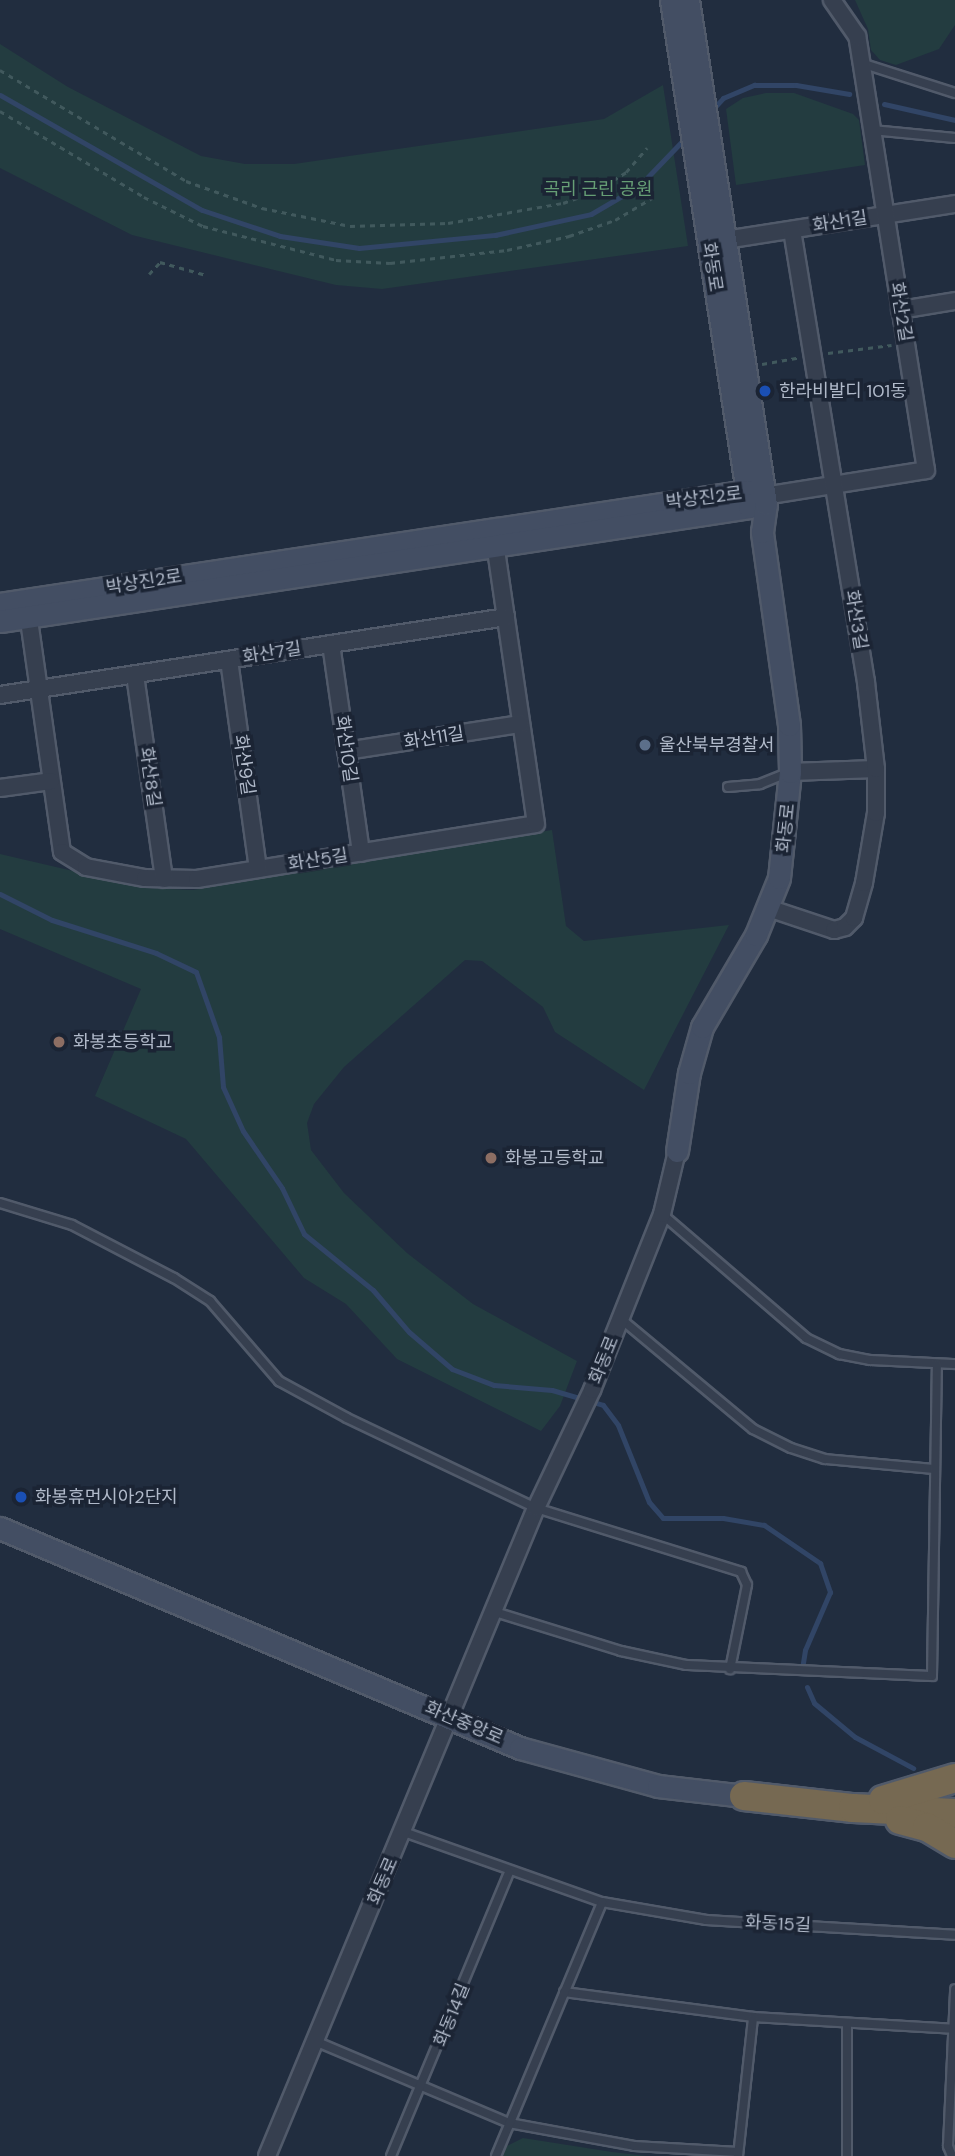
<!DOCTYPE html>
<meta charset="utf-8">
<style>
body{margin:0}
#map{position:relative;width:955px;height:2156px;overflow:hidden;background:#212d3f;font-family:"DM Sans","Noto Sans KR",sans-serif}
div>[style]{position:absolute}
.green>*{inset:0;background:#233c40}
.stream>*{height:5px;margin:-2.5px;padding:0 2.5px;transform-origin:2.5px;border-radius:2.5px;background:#314566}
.path>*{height:2.5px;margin-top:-1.25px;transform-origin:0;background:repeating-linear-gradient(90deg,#41595d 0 5px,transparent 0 10px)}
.roads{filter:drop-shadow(2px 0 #515a6a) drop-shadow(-2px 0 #515a6a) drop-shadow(0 2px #515a6a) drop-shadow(0 -2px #515a6a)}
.lane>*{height:8px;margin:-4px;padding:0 4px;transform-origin:4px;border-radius:4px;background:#363f4f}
.street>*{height:16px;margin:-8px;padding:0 8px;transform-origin:8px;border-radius:8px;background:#363f4f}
.secondary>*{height:21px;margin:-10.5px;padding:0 10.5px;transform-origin:10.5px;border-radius:10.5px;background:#434e63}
.highway>*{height:28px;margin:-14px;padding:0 14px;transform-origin:14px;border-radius:14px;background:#766952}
.dots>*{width:19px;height:19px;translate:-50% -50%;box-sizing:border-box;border:4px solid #1b2434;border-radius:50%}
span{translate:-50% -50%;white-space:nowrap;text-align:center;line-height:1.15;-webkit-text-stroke:7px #1b2434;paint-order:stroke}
.park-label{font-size:18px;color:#669e75}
.street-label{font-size:18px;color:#b1baca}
.poi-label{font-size:18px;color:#b1baca}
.left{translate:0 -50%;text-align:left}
</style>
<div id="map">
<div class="green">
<i style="clip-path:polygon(855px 0,955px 0,955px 25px,939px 49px,896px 65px,880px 60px,871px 50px,868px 29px)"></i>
<i style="clip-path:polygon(0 44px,68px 87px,201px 156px,245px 164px,294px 164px,604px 119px,663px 85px,688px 246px,382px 289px,336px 285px,132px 235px,0 168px)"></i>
<i style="clip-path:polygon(766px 93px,794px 93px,853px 114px,859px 120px,865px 165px,736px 185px,726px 109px,743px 98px)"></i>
<i style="clip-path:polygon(552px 830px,566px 926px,584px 941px,729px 925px,644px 1090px,555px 1032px,543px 1007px,482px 961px,465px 960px,344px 1067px,314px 1104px,307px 1123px,311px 1150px,344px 1193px,407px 1253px,473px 1304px,577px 1361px,560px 1406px,541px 1431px,397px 1359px,346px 1304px,304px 1278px,186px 1139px,95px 1096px,141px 989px,0 929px,0 854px,146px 888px,193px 890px)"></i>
<i style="clip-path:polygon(523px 2138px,612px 2152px,647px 2156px,503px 2156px,507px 2146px)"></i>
</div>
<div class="stream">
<i style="left:0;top:95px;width:232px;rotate:29.7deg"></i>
<i style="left:202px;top:210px;width:82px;rotate:18.4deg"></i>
<i style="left:280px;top:236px;width:80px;rotate:8.6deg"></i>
<i style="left:359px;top:248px;width:137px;rotate:-5.5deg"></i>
<i style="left:495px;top:235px;width:98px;rotate:-12.3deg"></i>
<i style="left:591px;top:214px;width:56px;rotate:-30.3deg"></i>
<i style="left:639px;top:186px;width:69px;rotate:-46.2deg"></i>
<i style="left:884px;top:104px;width:73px;rotate:12.7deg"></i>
<i style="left:711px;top:111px;width:18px;rotate:-47deg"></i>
<i style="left:723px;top:98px;width:34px;rotate:-23deg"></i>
<i style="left:754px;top:85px;width:42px"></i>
<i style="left:796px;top:85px;width:54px;rotate:9.6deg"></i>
<i style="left:0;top:894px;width:58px;rotate:26.6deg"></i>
<i style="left:52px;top:920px;width:109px;rotate:17.6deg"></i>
<i style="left:156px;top:953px;width:44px;rotate:25.4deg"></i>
<i style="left:196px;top:972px;width:69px;rotate:70.5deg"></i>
<i style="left:219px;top:1037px;width:50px;rotate:85.4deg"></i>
<i style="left:223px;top:1087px;width:48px;rotate:65.6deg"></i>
<i style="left:243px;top:1131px;width:69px;rotate:55.6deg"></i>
<i style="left:282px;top:1188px;width:51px;rotate:64.4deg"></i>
<i style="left:304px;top:1234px;width:89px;rotate:39.1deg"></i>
<i style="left:373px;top:1290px;width:55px;rotate:49.4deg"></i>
<i style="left:409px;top:1332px;width:57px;rotate:40.7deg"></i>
<i style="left:452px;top:1369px;width:45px;rotate:20.9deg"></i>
<i style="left:494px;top:1385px;width:58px;rotate:4.9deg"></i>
<i style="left:552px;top:1390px;width:53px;rotate:16.4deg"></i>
<i style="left:603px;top:1405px;width:25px;rotate:53deg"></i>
<i style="left:618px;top:1425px;width:83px;rotate:68.1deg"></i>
<i style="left:649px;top:1502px;width:21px;rotate:49deg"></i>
<i style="left:663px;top:1518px;width:60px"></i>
<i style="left:723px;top:1518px;width:42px;rotate:9.7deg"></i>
<i style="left:764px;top:1525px;width:68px;rotate:34.2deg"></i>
<i style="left:820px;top:1563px;width:31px;rotate:71deg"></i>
<i style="left:830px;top:1592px;width:63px;rotate:113.3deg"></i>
<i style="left:805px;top:1650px;width:19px;rotate:99deg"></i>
<i style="left:807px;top:1687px;width:17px;rotate:66deg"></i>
<i style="left:814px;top:1703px;width:53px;rotate:39.7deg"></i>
<i style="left:855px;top:1737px;width:66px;rotate:28.1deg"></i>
</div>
<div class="path">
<i style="left:0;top:70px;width:217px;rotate:30.8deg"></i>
<i style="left:186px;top:181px;width:81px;rotate:19.6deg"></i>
<i style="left:262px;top:208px;width:90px;rotate:11.6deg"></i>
<i style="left:350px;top:226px;width:98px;rotate:-1.8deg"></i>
<i style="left:448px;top:223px;width:117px;rotate:-9.9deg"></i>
<i style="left:563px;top:203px;width:35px;rotate:-20deg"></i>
<i style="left:596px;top:191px;width:36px;rotate:-32deg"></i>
<i style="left:626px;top:172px;width:32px;rotate:-49deg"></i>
<i style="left:0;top:111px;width:168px;rotate:30.8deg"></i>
<i style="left:144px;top:197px;width:66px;rotate:26.2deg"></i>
<i style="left:203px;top:226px;width:137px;rotate:14.3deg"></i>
<i style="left:336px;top:260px;width:54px;rotate:3.2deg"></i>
<i style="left:390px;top:263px;width:118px;rotate:-6.3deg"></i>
<i style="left:507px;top:250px;width:64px;rotate:-12.7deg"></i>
<i style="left:569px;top:236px;width:49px;rotate:-19.2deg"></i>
<i style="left:615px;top:220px;width:43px;rotate:-30.7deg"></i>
<i style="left:149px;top:274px;width:16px;rotate:-47deg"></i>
<i style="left:160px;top:262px;width:48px;rotate:15.8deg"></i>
<i style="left:828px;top:353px;width:64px;rotate:-7.2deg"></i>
<i style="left:762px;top:364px;width:36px;rotate:-10deg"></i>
</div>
<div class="roads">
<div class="lane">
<i style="left:861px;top:63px;width:99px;rotate:17.7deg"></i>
<i style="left:872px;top:130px;width:83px;rotate:5.5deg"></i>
<i style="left:728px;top:787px;width:32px;rotate:-5deg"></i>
<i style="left:760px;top:784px;width:31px;rotate:-22deg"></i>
<i style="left:0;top:1203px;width:75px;rotate:17deg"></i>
<i style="left:72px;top:1225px;width:115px;rotate:27.5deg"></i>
<i style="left:174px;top:1278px;width:43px;rotate:32.6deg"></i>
<i style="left:210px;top:1301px;width:106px;rotate:49.2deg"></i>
<i style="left:279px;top:1381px;width:77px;rotate:28.6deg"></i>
<i style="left:347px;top:1418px;width:209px;rotate:25.5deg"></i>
<i style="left:536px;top:1508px;width:215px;rotate:17.3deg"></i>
<i style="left:741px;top:1572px;width:14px;rotate:65deg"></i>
<i style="left:747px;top:1585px;width:86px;rotate:101.4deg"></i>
<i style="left:662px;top:1214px;width:190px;rotate:40.7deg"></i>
<i style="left:806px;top:1338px;width:37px;rotate:26deg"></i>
<i style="left:839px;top:1354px;width:32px;rotate:11deg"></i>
<i style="left:870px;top:1360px;width:85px;rotate:2.7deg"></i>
<i style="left:621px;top:1319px;width:172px;rotate:39.8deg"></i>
<i style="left:753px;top:1429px;width:42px;rotate:26.6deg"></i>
<i style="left:791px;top:1448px;width:36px;rotate:18deg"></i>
<i style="left:825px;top:1459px;width:108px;rotate:5.3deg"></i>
<i style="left:495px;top:1612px;width:132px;rotate:17.2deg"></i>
<i style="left:621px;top:1651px;width:66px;rotate:12.2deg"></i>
<i style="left:686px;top:1665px;width:246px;rotate:2.6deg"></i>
<i style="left:932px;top:1676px;width:312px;rotate:-89.1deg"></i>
<i style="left:404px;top:1832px;width:210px;rotate:19.5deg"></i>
<i style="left:602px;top:1902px;width:106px;rotate:9.8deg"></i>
<i style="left:706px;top:1920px;width:249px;rotate:3.4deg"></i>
<i style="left:564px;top:1992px;width:191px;rotate:7.5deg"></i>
<i style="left:753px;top:2017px;width:200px;rotate:3.4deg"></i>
<i style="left:315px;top:2041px;width:211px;rotate:22.9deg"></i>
<i style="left:509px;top:2123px;width:127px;rotate:10.4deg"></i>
<i style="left:634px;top:2146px;width:104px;rotate:3.3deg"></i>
<i style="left:391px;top:2156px;width:307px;rotate:-67.4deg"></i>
<i style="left:496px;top:2156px;width:275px;rotate:-67.3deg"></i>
<i style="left:738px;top:2156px;width:140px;rotate:-83.8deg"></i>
<i style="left:847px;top:2156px;width:133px;rotate:-90deg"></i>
<i style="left:952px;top:2156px;width:11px;rotate:-112deg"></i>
<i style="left:948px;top:2146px;width:157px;rotate:-87.4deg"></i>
</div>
<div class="street">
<i style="left:725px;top:240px;width:233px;rotate:-8.9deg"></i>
<i style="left:900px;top:310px;width:56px;rotate:-9.3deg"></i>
<i style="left:764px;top:496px;width:164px;rotate:-9.1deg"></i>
<i style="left:926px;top:470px;width:439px;rotate:-99deg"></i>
<i style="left:857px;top:36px;width:44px;rotate:-124.8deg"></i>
<i style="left:27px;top:606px;width:248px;rotate:81.9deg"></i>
<i style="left:62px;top:852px;width:28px;rotate:32deg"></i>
<i style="left:86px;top:867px;width:60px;rotate:10.6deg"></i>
<i style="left:145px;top:878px;width:52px;rotate:1.1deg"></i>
<i style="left:197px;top:879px;width:343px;rotate:-9.2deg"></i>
<i style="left:536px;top:824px;width:290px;rotate:-98.3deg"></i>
<i style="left:331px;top:644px;width:211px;rotate:81.8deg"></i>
<i style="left:229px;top:660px;width:211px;rotate:82.1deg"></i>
<i style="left:135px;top:675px;width:206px;rotate:81.9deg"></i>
<i style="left:0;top:695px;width:512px;rotate:-8.76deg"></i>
<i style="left:346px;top:751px;width:177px;rotate:-8.8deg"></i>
<i style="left:790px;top:772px;width:86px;rotate:-2deg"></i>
<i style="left:0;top:788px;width:51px;rotate:-7.8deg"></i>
<i style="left:768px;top:908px;width:70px;rotate:18.4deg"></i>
<i style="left:834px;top:930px;width:11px;rotate:-15deg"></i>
<i style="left:845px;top:927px;width:13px;rotate:-45deg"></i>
<i style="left:854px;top:918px;width:36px;rotate:-74deg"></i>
<i style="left:864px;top:883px;width:71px;rotate:-80.3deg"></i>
<i style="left:876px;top:813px;width:44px;rotate:-90deg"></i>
<i style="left:876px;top:769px;width:88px;rotate:-96.6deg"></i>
<i style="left:866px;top:682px;width:458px;rotate:-99.3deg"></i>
<i style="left:267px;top:2156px;width:702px;rotate:-67.46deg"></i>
<i style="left:536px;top:1508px;width:131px;rotate:-64.6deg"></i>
<i style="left:592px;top:1390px;width:189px;rotate:-68.3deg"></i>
<i style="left:662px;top:1214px;width:65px;rotate:-76.6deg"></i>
</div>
<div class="secondary">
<i style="left:671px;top:0;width:511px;rotate:81.22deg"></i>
<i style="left:0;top:604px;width:755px;rotate:-8.6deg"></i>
<i style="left:747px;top:491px;width:18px;rotate:16deg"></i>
<i style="left:0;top:621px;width:758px;rotate:-8.65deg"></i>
<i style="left:749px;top:507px;width:19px;rotate:-36deg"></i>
<i style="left:677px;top:1151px;width:79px;rotate:-81.3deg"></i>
<i style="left:689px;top:1073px;width:48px;rotate:-74.2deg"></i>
<i style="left:702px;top:1027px;width:107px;rotate:-59.6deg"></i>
<i style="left:756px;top:935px;width:61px;rotate:-68deg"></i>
<i style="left:779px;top:878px;width:107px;rotate:-84.1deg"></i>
<i style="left:790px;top:772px;width:47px;rotate:-91.2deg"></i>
<i style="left:789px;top:725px;width:195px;rotate:-98deg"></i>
<i style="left:762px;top:532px;width:28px;rotate:-82deg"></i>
<i style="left:766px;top:504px;width:510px;rotate:-98.8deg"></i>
<i style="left:0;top:1528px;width:565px;rotate:22.93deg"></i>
<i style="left:520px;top:1748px;width:143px;rotate:15.4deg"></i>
<i style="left:658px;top:1786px;width:87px;rotate:6.6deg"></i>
</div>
<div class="highway">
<i style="left:744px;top:1796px;width:110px;rotate:6.3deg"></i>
<i style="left:853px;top:1808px;width:102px;rotate:2.8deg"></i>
<i style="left:883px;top:1800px;width:75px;rotate:-17deg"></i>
<i style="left:900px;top:1820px;width:28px;rotate:15deg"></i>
<i style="left:927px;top:1827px;width:33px;rotate:31deg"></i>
</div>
</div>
<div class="dots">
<i style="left:765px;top:391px;background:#1a4fb4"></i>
<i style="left:645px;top:745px;background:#5c6f8a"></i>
<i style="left:59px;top:1042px;background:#8d6e63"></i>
<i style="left:491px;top:1158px;background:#8d6e63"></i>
<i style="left:21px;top:1497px;background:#1a4fb4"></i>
</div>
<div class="park-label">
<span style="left:598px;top:189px">곡리 근린 공원</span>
</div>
<div class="street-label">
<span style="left:840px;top:222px;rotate:-9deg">화산1길</span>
<span style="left:712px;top:267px;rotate:81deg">화동로</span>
<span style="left:901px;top:312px;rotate:81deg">화산2길</span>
<span style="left:704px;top:498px;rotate:-7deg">박상진2로</span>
<span style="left:144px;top:582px;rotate:-9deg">박상진2로</span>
<span style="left:856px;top:620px;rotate:81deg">화산3길</span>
<span style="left:272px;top:653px;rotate:-9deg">화산7길</span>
<span style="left:434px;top:738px;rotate:-9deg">화산11길</span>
<span style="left:346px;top:749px;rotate:82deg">화산10길</span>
<span style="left:244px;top:765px;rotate:82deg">화산9길</span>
<span style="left:150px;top:777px;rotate:82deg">화산8길</span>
<span style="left:786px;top:828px;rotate:-84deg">화동로</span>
<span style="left:318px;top:860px;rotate:-9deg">화산5길</span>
<span style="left:604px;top:1360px;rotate:-68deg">화동로</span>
<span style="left:464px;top:1723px;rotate:23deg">화산중앙로</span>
<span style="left:383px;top:1881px;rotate:-67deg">화동로</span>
<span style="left:778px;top:1924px;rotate:3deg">화동15길</span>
<span style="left:452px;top:2015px;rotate:-68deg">화동14길</span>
</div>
<div class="poi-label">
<span class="left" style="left:779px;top:391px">한라비발디 101동</span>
<span class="left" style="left:659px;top:745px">울산북부경찰서</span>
<span class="left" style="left:73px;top:1042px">화봉초등학교</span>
<span class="left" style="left:505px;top:1158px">화봉고등학교</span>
<span class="left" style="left:35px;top:1497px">화봉휴먼시아2단지</span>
</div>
</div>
